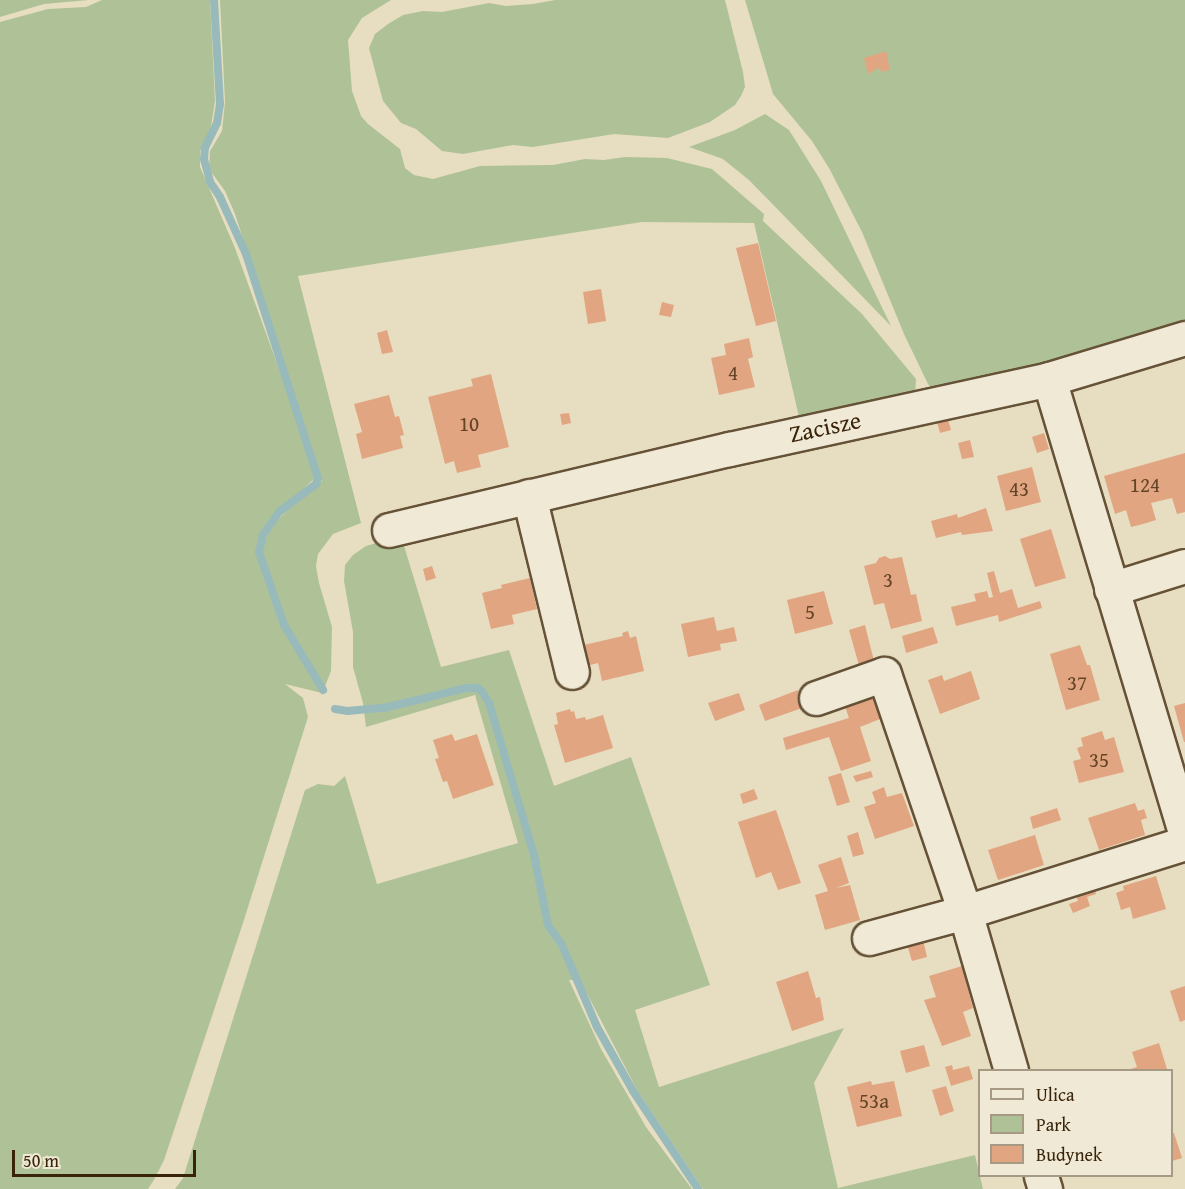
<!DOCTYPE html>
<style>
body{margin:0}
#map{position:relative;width:1185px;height:1189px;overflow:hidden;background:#e7ddc0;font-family:"Gentium Book Plus",serif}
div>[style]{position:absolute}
.green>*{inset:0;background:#afc297}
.stream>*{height:8px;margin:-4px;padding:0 4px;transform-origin:4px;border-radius:4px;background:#99babb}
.building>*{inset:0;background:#e1a681}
.roads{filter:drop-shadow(2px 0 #655237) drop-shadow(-2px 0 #655237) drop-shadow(0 2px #655237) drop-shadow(0 -2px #655237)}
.minor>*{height:33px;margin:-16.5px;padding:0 16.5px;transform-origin:16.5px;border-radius:16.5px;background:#efe9d6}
span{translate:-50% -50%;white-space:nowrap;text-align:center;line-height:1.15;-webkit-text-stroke:4.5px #efe9d6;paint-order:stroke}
.number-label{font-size:21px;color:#644427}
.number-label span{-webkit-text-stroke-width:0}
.street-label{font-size:24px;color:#3a2409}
.legend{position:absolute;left:978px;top:1069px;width:195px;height:108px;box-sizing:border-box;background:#efe9d6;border:2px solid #a79a84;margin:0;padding:8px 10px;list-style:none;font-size:18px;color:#3a2409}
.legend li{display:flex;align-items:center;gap:12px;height:30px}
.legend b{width:30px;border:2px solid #a79a84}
.scale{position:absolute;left:12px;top:1150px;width:184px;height:27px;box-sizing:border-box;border:3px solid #3a2409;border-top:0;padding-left:8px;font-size:18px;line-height:21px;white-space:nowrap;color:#3a2409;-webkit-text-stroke:4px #efe9d6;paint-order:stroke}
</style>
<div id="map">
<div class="green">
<i style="clip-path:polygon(0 0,89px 0,44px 4px,0 17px)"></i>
<i style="clip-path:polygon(102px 0,210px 0,215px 101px,210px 133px,200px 151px,200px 167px,235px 248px,304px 438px,315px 478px,271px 519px,257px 543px,257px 553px,282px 625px,322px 693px,285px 684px,303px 698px,308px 717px,243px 923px,164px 1160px,155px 1178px,148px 1189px,0 1189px,0 22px,48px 9px,86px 7px)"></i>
<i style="clip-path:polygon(220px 0,391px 0,362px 18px,348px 40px,352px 91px,361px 116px,368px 124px,400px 149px,405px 168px,414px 175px,433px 179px,480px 166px,553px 165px,585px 159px,604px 160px,625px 157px,667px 158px,712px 169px,764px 214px,763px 221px,862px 314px,916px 379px,915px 395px,800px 421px,754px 223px,642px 222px,298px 276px,361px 523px,333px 534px,318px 554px,316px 566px,319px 583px,332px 627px,331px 671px,324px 689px,286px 624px,263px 563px,262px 548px,271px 527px,292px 505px,322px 481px,235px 214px,225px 191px,209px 169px,210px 151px,222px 131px,225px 102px)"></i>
<i style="clip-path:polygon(555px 0,725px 0,743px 72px,745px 87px,741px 96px,735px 105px,710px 122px,668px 138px,614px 134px,533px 147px,513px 145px,463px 154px,442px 151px,416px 129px,401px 123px,383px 101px,369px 48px,375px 34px,388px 24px,403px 15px,423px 11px,442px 12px,489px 3px,506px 6px,533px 4px)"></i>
<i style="clip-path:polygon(745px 0,1185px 0,1185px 328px,935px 392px,928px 384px,904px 334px,862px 232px,829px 168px,812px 141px,773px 94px)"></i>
<i style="clip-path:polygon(765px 114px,789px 130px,821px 181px,891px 326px,749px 180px,723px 159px,689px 147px,735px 130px)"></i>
<i style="clip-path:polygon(401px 536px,441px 667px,509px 650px,554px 786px,631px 757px,710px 985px,635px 1010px,659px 1087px,844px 1028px,814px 1083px,838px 1188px,975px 1155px,983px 1189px,703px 1189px,637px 1090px,580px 980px,569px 980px,601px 1049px,646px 1127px,692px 1189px,175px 1189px,183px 1178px,305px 790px,318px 784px,334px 786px,345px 776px,377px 884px,518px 843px,475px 695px,366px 727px,363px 703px,353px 667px,353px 632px,344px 581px,345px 565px,353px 555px,366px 546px)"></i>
</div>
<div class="stream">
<i style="left:214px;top:0;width:104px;rotate:86.7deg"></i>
<i style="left:220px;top:104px;width:19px;rotate:99deg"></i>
<i style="left:217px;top:123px;width:28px;rotate:116deg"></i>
<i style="left:205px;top:148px;width:11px;rotate:95deg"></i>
<i style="left:204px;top:159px;width:24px;rotate:75deg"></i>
<i style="left:210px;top:182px;width:18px;rotate:56deg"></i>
<i style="left:220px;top:197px;width:63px;rotate:65.5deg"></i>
<i style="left:246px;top:254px;width:235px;rotate:72.2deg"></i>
<i style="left:318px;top:478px;width:6px;rotate:108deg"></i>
<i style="left:316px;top:484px;width:46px;rotate:142.9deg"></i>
<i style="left:279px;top:512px;width:28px;rotate:125deg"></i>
<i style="left:263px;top:535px;width:17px;rotate:103deg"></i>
<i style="left:259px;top:552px;width:77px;rotate:71.1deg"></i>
<i style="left:284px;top:625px;width:76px;rotate:59deg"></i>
<i style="left:335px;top:709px;width:12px;rotate:9deg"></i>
<i style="left:347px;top:711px;width:37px;rotate:-5deg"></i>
<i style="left:384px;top:708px;width:84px;rotate:-13.7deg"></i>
<i style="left:466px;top:688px;width:12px"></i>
<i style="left:478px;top:688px;width:7px;rotate:45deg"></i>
<i style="left:483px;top:693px;width:12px;rotate:59deg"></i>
<i style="left:489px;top:703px;width:159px;rotate:73.5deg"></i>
<i style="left:534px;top:855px;width:71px;rotate:78.7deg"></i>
<i style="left:548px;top:925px;width:24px;rotate:55deg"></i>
<i style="left:562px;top:945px;width:89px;rotate:66.9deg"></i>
<i style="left:597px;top:1027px;width:73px;rotate:60.6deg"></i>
<i style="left:633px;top:1091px;width:118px;rotate:56.4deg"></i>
</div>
<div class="building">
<i style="clip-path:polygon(886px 51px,890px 70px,881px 72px,880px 67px,868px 74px,864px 58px)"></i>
<i style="clip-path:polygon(758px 243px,776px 321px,756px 326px,736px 248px)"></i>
<i style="clip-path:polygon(601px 289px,606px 321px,588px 324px,583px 292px)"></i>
<i style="clip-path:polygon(662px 302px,674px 305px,671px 317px,659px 315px)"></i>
<i style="clip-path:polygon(387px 330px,393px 352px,382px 354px,377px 333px)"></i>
<i style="clip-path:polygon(749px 338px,753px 357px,748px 359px,755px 387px,719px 395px,711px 358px,726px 355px,724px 344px)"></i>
<i style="clip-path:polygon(491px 374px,509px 447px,478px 455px,481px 467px,457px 473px,454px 461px,445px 464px,428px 397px,473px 386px,471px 379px)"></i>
<i style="clip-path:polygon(389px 395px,395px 417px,399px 416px,404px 435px,400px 436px,403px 448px,362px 459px,356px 434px,362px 432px,354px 404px)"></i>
<i style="clip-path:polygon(946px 412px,951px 430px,940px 433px,935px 415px)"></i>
<i style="clip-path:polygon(569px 413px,571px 423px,562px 425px,560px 414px)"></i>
<i style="clip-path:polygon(1044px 433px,1049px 449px,1037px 453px,1032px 437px)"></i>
<i style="clip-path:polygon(970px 440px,974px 457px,962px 459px,958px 443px)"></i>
<i style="clip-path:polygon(1185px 453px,1185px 512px,1177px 514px,1172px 498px,1151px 503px,1156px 520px,1143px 524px,1131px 527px,1126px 510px,1115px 514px,1104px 476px)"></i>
<i style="clip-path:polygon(1032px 467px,1041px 502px,1006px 511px,997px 476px)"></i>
<i style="clip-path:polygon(986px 508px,993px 531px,962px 535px,961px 532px,936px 538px,931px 521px,957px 514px,958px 518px)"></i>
<i style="clip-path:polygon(1051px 529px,1066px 578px,1035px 587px,1020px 539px)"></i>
<i style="clip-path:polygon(885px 556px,890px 559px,902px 557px,911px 595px,916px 594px,922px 621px,891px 629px,884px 603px,874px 605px,864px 566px,876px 563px,879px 558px)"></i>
<i style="clip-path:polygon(432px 566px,436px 578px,426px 581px,423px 569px)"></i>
<i style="clip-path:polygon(994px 571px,1000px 593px,1012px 589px,1018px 608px,1040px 601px,1042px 608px,999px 622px,998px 615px,956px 626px,951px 607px,976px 601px,974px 594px,987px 591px,989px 598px,993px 597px,987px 573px)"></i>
<i style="clip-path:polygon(530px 578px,537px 609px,512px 615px,514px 624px,491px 629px,482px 593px,502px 588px,501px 585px)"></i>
<i style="clip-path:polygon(824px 591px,833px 624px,795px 634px,787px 600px)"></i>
<i style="clip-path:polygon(714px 617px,717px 631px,734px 627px,737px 641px,720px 644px,721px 650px,688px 657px,681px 624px)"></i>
<i style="clip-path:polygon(865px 625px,875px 665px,860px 669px,849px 630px)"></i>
<i style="clip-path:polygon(933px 627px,938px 643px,906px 653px,902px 636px)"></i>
<i style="clip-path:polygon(628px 631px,630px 638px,636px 636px,644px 671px,602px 681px,598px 663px,579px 668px,575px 647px,623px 636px,622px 633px)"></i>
<i style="clip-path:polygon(1080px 645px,1087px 665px,1090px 665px,1100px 700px,1066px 710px,1050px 654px)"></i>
<i style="clip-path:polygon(971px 671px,980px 699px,940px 714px,928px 680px,942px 675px,944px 681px)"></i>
<i style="clip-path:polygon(874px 687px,885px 717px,860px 727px,871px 761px,841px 771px,829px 737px,786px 750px,783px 738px,849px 718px,842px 698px)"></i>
<i style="clip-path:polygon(798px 690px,805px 707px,765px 721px,759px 705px)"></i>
<i style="clip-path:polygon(739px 693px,745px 710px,715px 721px,708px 703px)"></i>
<i style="clip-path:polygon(1185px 703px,1185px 742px,1184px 742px,1174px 706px)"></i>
<i style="clip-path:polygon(570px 709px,571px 712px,574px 711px,576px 719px,585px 717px,586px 720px,603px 715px,613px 748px,565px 763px,554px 725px,558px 724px,556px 713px)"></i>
<i style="clip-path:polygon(1102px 731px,1105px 740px,1114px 737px,1124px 772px,1079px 783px,1073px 761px,1081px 759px,1077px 748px,1083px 746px,1081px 738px)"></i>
<i style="clip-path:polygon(452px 734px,455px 741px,477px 734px,494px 785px,453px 799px,447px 781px,443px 782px,435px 759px,439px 758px,433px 740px)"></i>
<i style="clip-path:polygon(871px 771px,873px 777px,856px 782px,853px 776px)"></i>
<i style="clip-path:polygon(841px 773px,850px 802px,837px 806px,828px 777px)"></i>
<i style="clip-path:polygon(884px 787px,887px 797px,902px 793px,914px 826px,875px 839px,864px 807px,876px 803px,872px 792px)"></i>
<i style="clip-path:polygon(754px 789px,758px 799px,743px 804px,740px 794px)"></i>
<i style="clip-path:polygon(1135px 803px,1138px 811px,1144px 809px,1147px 818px,1141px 820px,1145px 835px,1099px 850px,1088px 818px)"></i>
<i style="clip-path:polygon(1057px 808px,1061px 820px,1033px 829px,1030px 817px)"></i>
<i style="clip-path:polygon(776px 810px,801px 883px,778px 890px,771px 872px,756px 878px,738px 822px)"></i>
<i style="clip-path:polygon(858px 832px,864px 854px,853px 857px,847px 836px)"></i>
<i style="clip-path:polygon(1035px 835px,1044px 865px,998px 880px,988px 850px)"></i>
<i style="clip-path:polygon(841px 857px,849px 883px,836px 888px,850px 885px,860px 920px,825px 930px,815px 895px,828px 891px,818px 865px)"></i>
<i style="clip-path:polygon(1156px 876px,1166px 909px,1133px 919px,1130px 907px,1121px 910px,1116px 893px,1124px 890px,1123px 886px)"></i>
<i style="clip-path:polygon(1092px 883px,1096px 894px,1087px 897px,1090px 906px,1073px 913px,1069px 904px,1078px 901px,1074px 890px)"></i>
<i style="clip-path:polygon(921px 931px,927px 957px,912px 961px,904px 935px)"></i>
<i style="clip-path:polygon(962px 966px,973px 1008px,963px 1012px,971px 1036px,942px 1046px,924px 1000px,936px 997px,929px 976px)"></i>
<i style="clip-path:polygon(808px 971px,816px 998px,820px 997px,824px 1020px,792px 1031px,776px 982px)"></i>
<i style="clip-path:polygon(1185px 986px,1185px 1020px,1180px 1022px,1170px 991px)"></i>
<i style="clip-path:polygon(1159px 1043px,1167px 1069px,1127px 1070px,1137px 1067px,1132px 1052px)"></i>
<i style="clip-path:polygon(924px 1045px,930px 1066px,906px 1073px,900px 1051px)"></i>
<i style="clip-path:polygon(952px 1065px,953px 1070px,969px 1066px,973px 1079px,951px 1086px,945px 1067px)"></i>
<i style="clip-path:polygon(871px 1081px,872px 1085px,894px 1081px,902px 1116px,857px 1127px,847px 1087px)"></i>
<i style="clip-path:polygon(946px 1086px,954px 1111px,940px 1116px,932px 1090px)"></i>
<i style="clip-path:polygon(1172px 1133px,1174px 1133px,1182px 1158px,1172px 1161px)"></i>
</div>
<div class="roads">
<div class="minor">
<i style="left:1049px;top:379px;width:474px;rotate:73.3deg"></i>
<i style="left:529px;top:496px;width:181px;rotate:76.3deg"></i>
<i style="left:389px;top:530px;width:350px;rotate:-13.4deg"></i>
<i style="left:729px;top:449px;width:328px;rotate:-12.3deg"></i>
<i style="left:1049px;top:379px;width:142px;rotate:-16.8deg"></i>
<i style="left:1111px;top:589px;width:77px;rotate:-17.3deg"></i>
<i style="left:816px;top:698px;width:72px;rotate:-19.4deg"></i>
<i style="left:884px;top:674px;width:251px;rotate:71.2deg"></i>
<i style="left:965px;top:912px;width:165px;rotate:73.8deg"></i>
<i style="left:869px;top:938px;width:99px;rotate:-15.2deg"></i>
<i style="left:965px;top:912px;width:231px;rotate:-17.4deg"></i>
<i style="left:1041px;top:1176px;width:14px;rotate:73deg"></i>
</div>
</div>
<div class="number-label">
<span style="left:733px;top:373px">4</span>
<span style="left:469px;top:424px">10</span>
<span style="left:1145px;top:485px">124</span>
<span style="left:1019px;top:489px">43</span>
<span style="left:888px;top:580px">3</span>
<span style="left:810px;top:612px">5</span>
<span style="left:1077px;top:683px">37</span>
<span style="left:1099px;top:760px">35</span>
<span style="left:874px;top:1101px">53a</span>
</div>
<div class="street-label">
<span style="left:825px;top:427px;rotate:-12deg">Zacisze</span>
</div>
<ul class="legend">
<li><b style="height:8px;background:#efe9d6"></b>Ulica</li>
<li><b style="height:16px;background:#afc297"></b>Park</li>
<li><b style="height:16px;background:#e1a681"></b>Budynek</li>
</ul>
<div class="scale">50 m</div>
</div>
